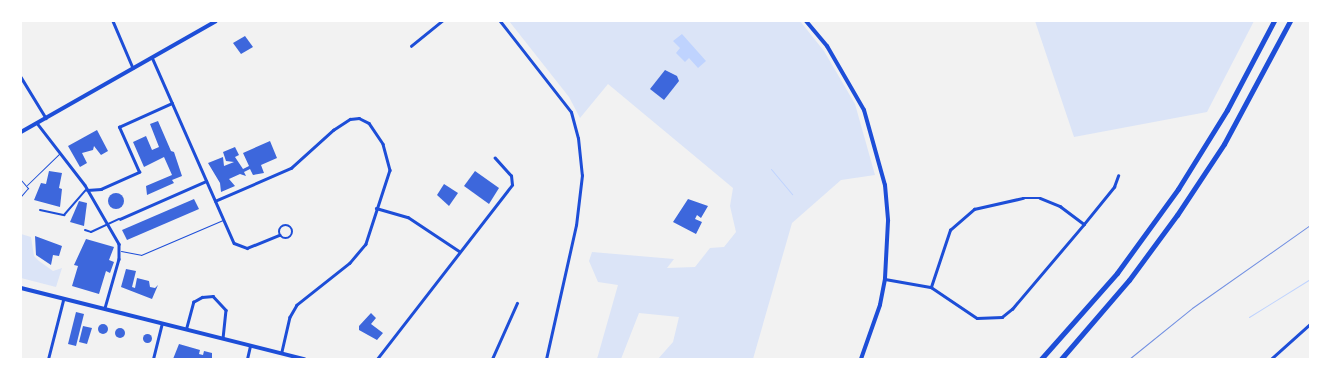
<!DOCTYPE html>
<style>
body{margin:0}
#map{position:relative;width:1331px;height:380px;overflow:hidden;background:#f2f2f2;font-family:Quicksand,sans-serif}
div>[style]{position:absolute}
.green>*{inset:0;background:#dbe4f7}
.water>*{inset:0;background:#bfd3fe}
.stream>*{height:1px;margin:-0.5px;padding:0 0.5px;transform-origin:0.5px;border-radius:0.5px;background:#bfd3fe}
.building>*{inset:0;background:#3d67dc}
.round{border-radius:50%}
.service>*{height:1px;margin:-0.5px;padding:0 0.5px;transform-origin:0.5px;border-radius:0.5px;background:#1d4ed8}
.pedestrian>*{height:2px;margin:-1px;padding:0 1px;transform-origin:1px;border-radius:1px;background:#1d4ed8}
.minor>*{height:2.5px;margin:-1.25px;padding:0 1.25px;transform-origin:1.25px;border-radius:1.25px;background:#1d4ed8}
.minor>.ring{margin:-1.25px;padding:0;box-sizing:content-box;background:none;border:2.5px solid #1d4ed8;border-radius:50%}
.tertiary>*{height:3px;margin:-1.5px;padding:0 1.5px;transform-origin:1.5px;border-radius:1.5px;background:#1d4ed8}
.secondary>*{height:4px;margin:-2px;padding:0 2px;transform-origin:2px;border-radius:2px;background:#1d4ed8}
.motorway>*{height:5px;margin:-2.5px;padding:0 2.5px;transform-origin:2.5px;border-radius:2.5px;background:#1d4ed8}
.rail>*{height:1px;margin:-0.5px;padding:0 0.5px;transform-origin:0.5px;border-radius:0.5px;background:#7290e2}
span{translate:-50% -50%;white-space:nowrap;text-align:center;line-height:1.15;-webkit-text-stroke:4.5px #fff;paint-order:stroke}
.frame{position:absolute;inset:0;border:22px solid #fff;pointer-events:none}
</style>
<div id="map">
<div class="green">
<i style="clip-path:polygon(509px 21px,800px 21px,824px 51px,855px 104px,875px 175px,841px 180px,792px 223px,753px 359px,658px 359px,673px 342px,679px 317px,639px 313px,621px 359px,597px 359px,618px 285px,598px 282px,589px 261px,592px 252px,674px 259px,667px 268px,695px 267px,710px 248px,724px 247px,736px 232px,730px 206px,733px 188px,608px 84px,580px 118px,569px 97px)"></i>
<i style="clip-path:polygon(1035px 21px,1254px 21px,1207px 112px,1074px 137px)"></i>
<i style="clip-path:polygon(21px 234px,31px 237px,34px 256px,39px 261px,53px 271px,62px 268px,56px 287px,21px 278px)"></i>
</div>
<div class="water">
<i style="clip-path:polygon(682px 34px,706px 61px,698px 68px,689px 58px,685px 62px,676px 53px,680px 48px,673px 41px)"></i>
</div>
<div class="stream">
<i style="left:771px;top:169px;width:33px;rotate:50deg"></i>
<i style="left:1249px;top:317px;width:72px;rotate:-31.9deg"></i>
</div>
<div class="building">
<i style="clip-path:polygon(245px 36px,253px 47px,241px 54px,233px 43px)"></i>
<i style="clip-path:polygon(665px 70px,677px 76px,679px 81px,664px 100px,650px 89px)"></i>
<i style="clip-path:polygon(158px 121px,171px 151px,174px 152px,182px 176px,172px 180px,174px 183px,147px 195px,146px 186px,172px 175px,164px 157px,144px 167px,133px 142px,146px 136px,152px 150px,159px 147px,150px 124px)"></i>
<i style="clip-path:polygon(97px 130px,108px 151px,101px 155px,94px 146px,93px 150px,82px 153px,87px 163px,80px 167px,68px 146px)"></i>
<i style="clip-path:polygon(270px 141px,277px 158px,261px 165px,264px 173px,253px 175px,250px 169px,244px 172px,246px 176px,240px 174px,229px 179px,235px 186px,221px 192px,220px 183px,208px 163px,223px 157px,224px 166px,234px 162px,226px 161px,223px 152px,235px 147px,239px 155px,235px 157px,243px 169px,249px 166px,243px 153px)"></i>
<i style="clip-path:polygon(49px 171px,62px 173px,59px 188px,62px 189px,60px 207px,34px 200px,41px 183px,46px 184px)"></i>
<i style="clip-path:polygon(475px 171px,499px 188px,489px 204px,464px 186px)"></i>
<i style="clip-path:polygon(444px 184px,458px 193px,449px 206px,437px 195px)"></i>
<i class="round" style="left:108px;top:193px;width:16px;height:16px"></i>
<i style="clip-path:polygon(194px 199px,199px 209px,127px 240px,122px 230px)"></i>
<i style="clip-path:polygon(688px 199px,708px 206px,701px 218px,697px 215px,695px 219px,702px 222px,696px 234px,673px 222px)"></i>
<i style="clip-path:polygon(79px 201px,87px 203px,84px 226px,70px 222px)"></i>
<i style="clip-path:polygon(35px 236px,62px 246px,59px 256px,53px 255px,51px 265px,36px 255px)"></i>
<i style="clip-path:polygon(86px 239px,114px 247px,109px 260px,114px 262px,110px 273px,106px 271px,99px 294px,72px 286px,78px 266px,74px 265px)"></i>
<i style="clip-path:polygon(126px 269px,136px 271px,132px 287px,135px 288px,137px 278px,149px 281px,150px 287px,155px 288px,158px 285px,152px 299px,121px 287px)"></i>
<i style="clip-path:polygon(76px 312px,84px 314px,76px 346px,68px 344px)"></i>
<i style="clip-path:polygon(371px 313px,376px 318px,371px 324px,383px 333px,377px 340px,359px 330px,359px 326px)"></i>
<i class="round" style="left:98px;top:324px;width:10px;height:10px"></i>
<i style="clip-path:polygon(83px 326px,92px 328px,87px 344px,79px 342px)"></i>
<i class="round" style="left:115px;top:328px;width:10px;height:10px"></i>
<i class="round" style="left:142.5px;top:333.5px;width:9px;height:9px"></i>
<i style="clip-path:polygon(179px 344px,200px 350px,199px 354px,203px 355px,204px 351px,212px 353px,212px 359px,173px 359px)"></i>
</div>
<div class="service">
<i style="left:21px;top:180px;width:11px;rotate:49deg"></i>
<i style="left:28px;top:188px;width:11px;rotate:131deg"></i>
<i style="left:27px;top:185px;width:45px;rotate:-44.1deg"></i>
<i style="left:121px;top:251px;width:20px;rotate:11deg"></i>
<i style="left:141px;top:255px;width:89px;rotate:-23.1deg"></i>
</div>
<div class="pedestrian">
<i style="left:40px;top:210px;width:25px;rotate:12deg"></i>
<i style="left:64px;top:215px;width:33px;rotate:-49deg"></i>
<i style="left:85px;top:230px;width:6px;rotate:18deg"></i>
<i style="left:91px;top:232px;width:31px;rotate:-25deg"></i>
</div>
<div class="minor">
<i style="left:113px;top:21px;width:51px;rotate:66.9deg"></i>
<i style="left:411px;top:46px;width:40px;rotate:-39deg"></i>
<i style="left:152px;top:57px;width:203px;rotate:66.2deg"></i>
<i style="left:234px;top:243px;width:14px;rotate:21deg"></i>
<i style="left:247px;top:248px;width:35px;rotate:-22deg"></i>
<i style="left:21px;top:77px;width:48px;rotate:58.6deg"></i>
<i style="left:37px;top:123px;width:78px;rotate:52.3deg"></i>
<i style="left:85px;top:185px;width:68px;rotate:60deg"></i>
<i style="left:119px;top:244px;width:15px;rotate:90deg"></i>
<i style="left:119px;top:259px;width:51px;rotate:105.9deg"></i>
<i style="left:87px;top:190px;width:14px;rotate:-4deg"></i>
<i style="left:101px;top:189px;width:42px;rotate:-24.1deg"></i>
<i style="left:139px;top:172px;width:49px;rotate:-114deg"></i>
<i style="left:119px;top:127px;width:58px;rotate:-24.4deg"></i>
<i style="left:215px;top:201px;width:83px;rotate:-23.5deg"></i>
<i style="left:291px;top:168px;width:57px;rotate:-42.1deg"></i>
<i style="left:333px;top:130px;width:20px;rotate:-33deg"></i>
<i style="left:350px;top:119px;width:9px;rotate:-6deg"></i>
<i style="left:359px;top:118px;width:11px;rotate:27deg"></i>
<i style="left:369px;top:123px;width:25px;rotate:56deg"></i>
<i style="left:383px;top:144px;width:27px;rotate:75deg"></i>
<i style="left:390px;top:170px;width:78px;rotate:108deg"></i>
<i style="left:366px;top:244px;width:25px;rotate:130deg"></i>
<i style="left:350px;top:263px;width:68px;rotate:141.6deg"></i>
<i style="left:297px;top:305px;width:14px;rotate:120deg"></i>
<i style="left:290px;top:317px;width:37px;rotate:103deg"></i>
<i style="left:376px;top:208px;width:33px;rotate:16deg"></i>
<i style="left:408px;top:217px;width:61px;rotate:33.7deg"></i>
<i style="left:120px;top:219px;width:94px;rotate:-23.8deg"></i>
<i class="ring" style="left:279px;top:225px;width:11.5px;height:11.5px"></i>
<i style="left:885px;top:279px;width:47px;rotate:9.9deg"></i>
<i style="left:931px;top:287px;width:55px;rotate:34deg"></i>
<i style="left:977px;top:318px;width:25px;rotate:-2deg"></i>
<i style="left:1002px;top:317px;width:13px;rotate:-39deg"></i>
<i style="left:1012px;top:309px;width:111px;rotate:-49.7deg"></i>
<i style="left:1084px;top:224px;width:48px;rotate:-51deg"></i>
<i style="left:1114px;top:187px;width:12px;rotate:-70deg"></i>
<i style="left:931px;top:287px;width:60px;rotate:-71.6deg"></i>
<i style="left:950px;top:230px;width:32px;rotate:-41deg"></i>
<i style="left:974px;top:209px;width:50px;rotate:-12.7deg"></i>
<i style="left:1023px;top:198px;width:17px"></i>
<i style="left:1040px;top:198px;width:22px;rotate:22deg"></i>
<i style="left:1060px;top:206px;width:30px;rotate:37deg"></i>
<i style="left:186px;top:329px;width:28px;rotate:-75deg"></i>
<i style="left:193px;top:302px;width:10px;rotate:-29deg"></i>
<i style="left:202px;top:297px;width:11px;rotate:-5deg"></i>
<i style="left:213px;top:296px;width:19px;rotate:47deg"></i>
<i style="left:226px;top:310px;width:28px;rotate:96deg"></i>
<i style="left:153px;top:359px;width:36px;rotate:-76deg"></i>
<i style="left:247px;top:359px;width:13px;rotate:-77deg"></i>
<i style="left:377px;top:359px;width:220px;rotate:-52.2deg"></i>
<i style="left:512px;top:185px;width:9px;rotate:-96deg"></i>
<i style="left:511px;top:176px;width:24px;rotate:-132deg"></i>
<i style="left:492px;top:359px;width:61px;rotate:-65.9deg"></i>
<i style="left:1271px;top:359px;width:52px;rotate:-41.9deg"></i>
</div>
<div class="tertiary">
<i style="left:500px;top:21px;width:115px;rotate:52deg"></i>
<i style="left:571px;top:112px;width:27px;rotate:75deg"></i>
<i style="left:578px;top:138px;width:37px;rotate:84deg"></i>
<i style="left:582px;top:175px;width:50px;rotate:96.8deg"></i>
<i style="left:576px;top:225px;width:137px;rotate:102.6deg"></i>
<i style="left:48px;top:359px;width:61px;rotate:-75.7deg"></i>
</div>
<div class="secondary">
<i style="left:806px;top:21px;width:33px;rotate:50deg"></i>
<i style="left:827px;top:46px;width:74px;rotate:60deg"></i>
<i style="left:864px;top:110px;width:78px;rotate:74.4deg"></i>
<i style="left:885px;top:185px;width:36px;rotate:85deg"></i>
<i style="left:888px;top:221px;width:58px;rotate:93deg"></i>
<i style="left:885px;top:279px;width:26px;rotate:101deg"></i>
<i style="left:880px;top:305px;width:57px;rotate:109.4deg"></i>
<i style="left:21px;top:132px;width:224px;rotate:-29.6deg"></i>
<i style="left:21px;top:288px;width:292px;rotate:14.1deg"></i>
</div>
<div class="motorway">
<i style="left:1041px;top:359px;width:115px;rotate:-48.5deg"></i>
<i style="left:1117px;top:273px;width:104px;rotate:-54deg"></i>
<i style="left:1178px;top:189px;width:93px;rotate:-58.2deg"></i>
<i style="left:1227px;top:110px;width:101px;rotate:-62.2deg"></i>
<i style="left:1061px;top:359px;width:104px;rotate:-49.3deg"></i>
<i style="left:1129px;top:280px;width:81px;rotate:-53.6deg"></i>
<i style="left:1177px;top:215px;width:85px;rotate:-56.5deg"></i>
<i style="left:1224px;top:144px;width:140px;rotate:-61.8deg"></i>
</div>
<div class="rail">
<i style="left:1129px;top:359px;width:81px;rotate:-39deg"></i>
<i style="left:1192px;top:308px;width:144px;rotate:-35.1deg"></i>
</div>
<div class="frame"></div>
</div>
